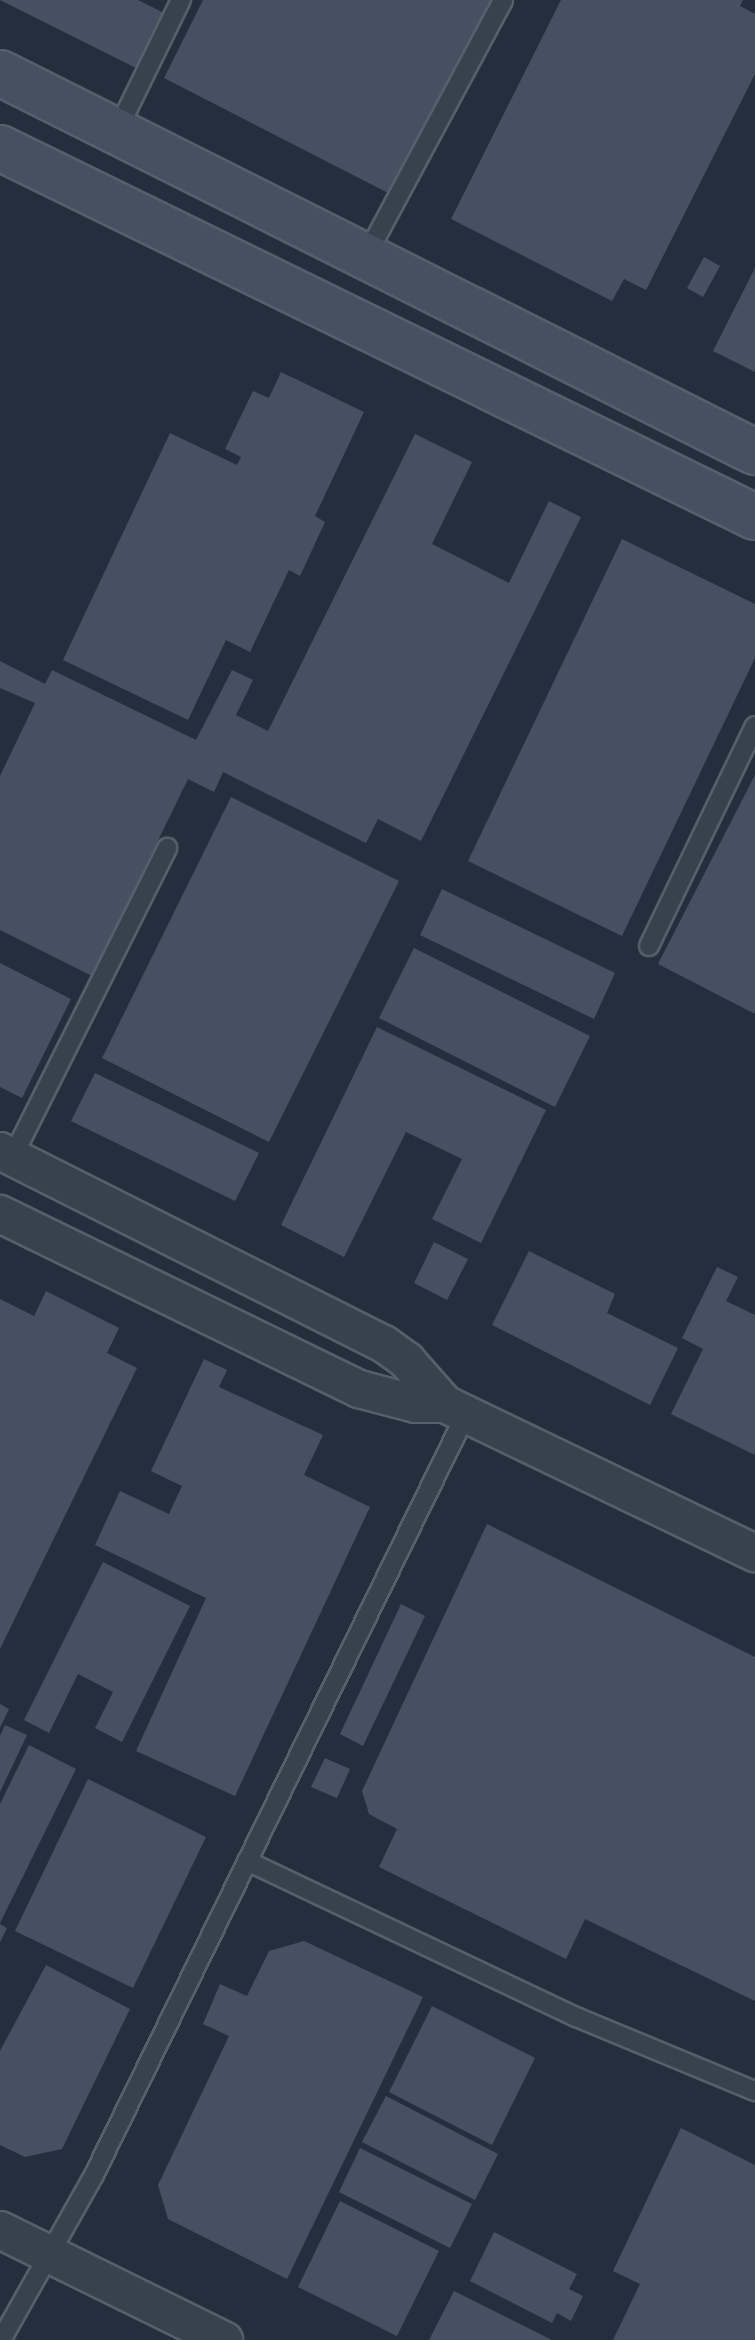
<!DOCTYPE html>
<style>
body{margin:0}
#map{position:relative;width:755px;height:2340px;overflow:hidden;background:#242f3e;font-family:Montserrat,sans-serif}
div>[style]{position:absolute}
.building>*{inset:0;background:#455162}
.roads{filter:drop-shadow(2px 0 #565f6c) drop-shadow(-2px 0 #565f6c) drop-shadow(0 2px #565f6c) drop-shadow(0 -2px #565f6c)}
.service>*{height:18px;margin:-9px;padding:0 9px;transform-origin:9px;border-radius:9px;background:#38414e}
.minor>*{height:36px;margin:-18px;padding:0 18px;transform-origin:18px;border-radius:18px;background:#38414e}
.secondary>*{height:44px;margin:-22px;padding:0 22px;transform-origin:22px;border-radius:22px;background:#465061}
span{translate:-50% -50%;white-space:nowrap;text-align:center;line-height:1.15;-webkit-text-stroke:6px #1d2633;paint-order:stroke}
</style>
<div id="map">
<div class="building">
<i style="clip-path:polygon(0 0,138px 0,166px 14px,138px 69px)"></i>
<i style="clip-path:polygon(203px 0,493px 0,394px 196px,164px 78px)"></i>
<i style="clip-path:polygon(561px 0,743px 0,740px 6px,755px 14px,755px 74px,646px 290px,624px 279px,612px 301px,451px 219px)"></i>
<i style="clip-path:polygon(704px 257px,720px 266px,703px 297px,687px 288px)"></i>
<i style="clip-path:polygon(755px 268px,755px 372px,713px 351px)"></i>
<i style="clip-path:polygon(281px 372px,364px 412px,315px 516px,325px 522px,300px 576px,289px 570px,250px 652px,226px 640px,188px 720px,63px 660px,170px 433px,237px 465px,241px 457px,225px 449px,253px 391px,269px 398px)"></i>
<i style="clip-path:polygon(415px 434px,472px 462px,432px 544px,509px 583px,549px 501px,581px 517px,421px 841px,378px 819px,366px 843px,223px 772px,214px 792px,188px 779px,92px 976px,0 930px,0 776px,35px 703px,0 688px,0 661px,45px 684px,52px 670px,196px 740px,232px 670px,253px 680px,236px 715px,268px 731px)"></i>
<i style="clip-path:polygon(622px 539px,755px 604px,755px 658px,622px 936px,468px 861px)"></i>
<i style="clip-path:polygon(755px 775px,755px 1014px,658px 964px)"></i>
<i style="clip-path:polygon(231px 797px,399px 881px,269px 1142px,102px 1058px)"></i>
<i style="clip-path:polygon(442px 889px,615px 973px,594px 1019px,420px 935px)"></i>
<i style="clip-path:polygon(414px 948px,590px 1036px,555px 1107px,379px 1018px)"></i>
<i style="clip-path:polygon(0 963px,71px 999px,22px 1098px,0 1087px)"></i>
<i style="clip-path:polygon(377px 1027px,546px 1110px,481px 1243px,432px 1219px,462px 1159px,406px 1132px,344px 1257px,281px 1225px)"></i>
<i style="clip-path:polygon(95px 1073px,259px 1153px,235px 1201px,71px 1121px)"></i>
<i style="clip-path:polygon(434px 1242px,468px 1259px,447px 1300px,414px 1283px)"></i>
<i style="clip-path:polygon(529px 1251px,615px 1294px,607px 1313px,678px 1348px,650px 1405px,492px 1325px)"></i>
<i style="clip-path:polygon(717px 1267px,738px 1277px,726px 1301px,755px 1315px,755px 1455px,671px 1414px,703px 1349px,682px 1338px)"></i>
<i style="clip-path:polygon(46px 1291px,119px 1328px,107px 1353px,137px 1368px,0 1649px,0 1299px,34px 1316px)"></i>
<i style="clip-path:polygon(204px 1359px,227px 1370px,219px 1387px,323px 1435px,304px 1475px,370px 1507px,235px 1796px,136px 1751px,206px 1598px,95px 1545px,120px 1491px,169px 1514px,182px 1486px,151px 1471px)"></i>
<i style="clip-path:polygon(487px 1524px,755px 1657px,755px 2001px,585px 1919px,566px 1959px,379px 1867px,397px 1829px,369px 1814px,362px 1791px)"></i>
<i style="clip-path:polygon(103px 1562px,190px 1606px,122px 1742px,95px 1728px,113px 1692px,78px 1674px,49px 1733px,24px 1720px)"></i>
<i style="clip-path:polygon(401px 1604px,425px 1616px,363px 1746px,340px 1734px)"></i>
<i style="clip-path:polygon(0 1704px,9px 1709px,0 1728px)"></i>
<i style="clip-path:polygon(5px 1725px,27px 1735px,0 1792px,0 1736px)"></i>
<i style="clip-path:polygon(29px 1745px,76px 1769px,0 1923px,0 1804px)"></i>
<i style="clip-path:polygon(325px 1758px,350px 1769px,337px 1798px,311px 1787px)"></i>
<i style="clip-path:polygon(88px 1779px,206px 1837px,133px 1988px,15px 1931px)"></i>
<i style="clip-path:polygon(0 1924px,7px 1928px,0 1942px)"></i>
<i style="clip-path:polygon(304px 1941px,423px 1997px,287px 2279px,168px 2219px,158px 2185px,229px 2036px,203px 2024px,220px 1984px,247px 1996px,269px 1951px)"></i>
<i style="clip-path:polygon(46px 1965px,130px 2009px,62px 2149px,25px 2157px,0 2145px,0 2051px)"></i>
<i style="clip-path:polygon(432px 2006px,535px 2058px,492px 2145px,389px 2092px)"></i>
<i style="clip-path:polygon(386px 2096px,498px 2154px,475px 2200px,362px 2142px)"></i>
<i style="clip-path:polygon(681px 2128px,755px 2165px,755px 2340px,613px 2340px,640px 2284px,613px 2271px)"></i>
<i style="clip-path:polygon(360px 2148px,472px 2204px,450px 2248px,339px 2192px)"></i>
<i style="clip-path:polygon(340px 2201px,439px 2251px,397px 2336px,298px 2287px)"></i>
<i style="clip-path:polygon(494px 2232px,577px 2274px,569px 2289px,583px 2296px,571px 2321px,557px 2313px,552px 2323px,470px 2281px)"></i>
<i style="clip-path:polygon(454px 2291px,552px 2340px,429px 2340px)"></i>
</div>
<div class="roads">
<div class="service">
<i style="left:117px;top:131px;width:146px;rotate:-64deg"></i>
<i style="left:366px;top:256px;width:290px;rotate:-61.8deg"></i>
<i style="left:649px;top:946px;width:244px;rotate:-64.3deg"></i>
<i style="left:12px;top:1158px;width:347px;rotate:-63.4deg"></i>
<i style="left:247px;top:1861px;width:364px;rotate:25.4deg"></i>
<i style="left:576px;top:2017px;width:194px;rotate:22.5deg"></i>
<i style="left:1px;top:2340px;width:189px;rotate:-60.6deg"></i>
<i style="left:94px;top:2175px;width:847px;rotate:-63.95deg"></i>
</div>
<div class="minor">
<i style="left:0;top:1151px;width:430px;rotate:26.7deg"></i>
<i style="left:384px;top:1344px;width:29px;rotate:36deg"></i>
<i style="left:407px;top:1361px;width:57px;rotate:48.5deg"></i>
<i style="left:445px;top:1404px;width:344px;rotate:25.7deg"></i>
<i style="left:0;top:1214px;width:399px;rotate:26deg"></i>
<i style="left:359px;top:1389px;width:59px;rotate:14.7deg"></i>
<i style="left:416px;top:1404px;width:29px"></i>
<i style="left:0;top:2230px;width:250px;rotate:26.2deg"></i>
</div>
<div class="secondary">
<i style="left:0;top:73px;width:845px;rotate:26.66deg"></i>
<i style="left:0;top:148px;width:840px;rotate:26.05deg"></i>
</div>
</div>
</div>
